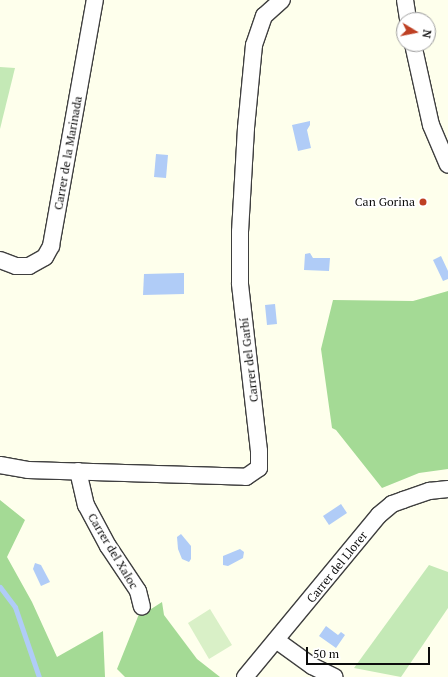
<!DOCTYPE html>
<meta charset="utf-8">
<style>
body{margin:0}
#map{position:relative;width:448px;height:677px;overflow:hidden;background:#feffec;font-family:"PT Serif",serif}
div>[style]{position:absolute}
.green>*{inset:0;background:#c4e9b6}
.forest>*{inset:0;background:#a4da95}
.pitch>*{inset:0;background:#d9f0c7}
.water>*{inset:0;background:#b0ccf7}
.stream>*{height:5px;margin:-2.5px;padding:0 2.5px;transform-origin:2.5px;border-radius:2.5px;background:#b0ccf7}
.roads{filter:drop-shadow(1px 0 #3f3f3f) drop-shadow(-1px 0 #3f3f3f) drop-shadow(0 1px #3f3f3f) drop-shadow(0 -1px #3f3f3f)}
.street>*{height:16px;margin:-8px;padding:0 8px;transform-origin:8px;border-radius:8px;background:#fff}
.dots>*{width:11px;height:11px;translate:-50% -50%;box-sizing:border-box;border:2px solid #fff;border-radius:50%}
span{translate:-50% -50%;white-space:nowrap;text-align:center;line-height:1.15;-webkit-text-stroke:4px #fff;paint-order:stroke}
.street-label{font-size:12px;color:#0c0c0c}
.poi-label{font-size:12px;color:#0c0c0c}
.right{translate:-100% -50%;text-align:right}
.north{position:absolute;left:396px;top:12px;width:40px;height:40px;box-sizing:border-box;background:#fff;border:1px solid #9e9e9e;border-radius:50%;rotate:100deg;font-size:11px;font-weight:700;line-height:16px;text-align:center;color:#0c0c0c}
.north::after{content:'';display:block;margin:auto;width:14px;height:18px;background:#be4023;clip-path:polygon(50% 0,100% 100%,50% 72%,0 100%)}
.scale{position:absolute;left:306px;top:647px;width:124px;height:18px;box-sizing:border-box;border:2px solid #0c0c0c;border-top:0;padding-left:5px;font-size:12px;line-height:14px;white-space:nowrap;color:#0c0c0c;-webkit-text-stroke:3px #fff;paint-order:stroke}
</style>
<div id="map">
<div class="green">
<i style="clip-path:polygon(0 67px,15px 68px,0 129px)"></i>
<i style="clip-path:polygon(429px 565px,448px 572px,448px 608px,401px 677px,354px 668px)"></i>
</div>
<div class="forest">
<i style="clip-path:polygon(448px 291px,448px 469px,419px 473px,382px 488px,336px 430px,332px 428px,321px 349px,333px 300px,413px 301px)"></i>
<i style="clip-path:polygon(0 500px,25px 520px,7px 557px,32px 602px,57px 657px,103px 631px,105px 677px,0 677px)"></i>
<i style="clip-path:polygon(162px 602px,164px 615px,197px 659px,220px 677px,125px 677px,117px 669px,139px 614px,148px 611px)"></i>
</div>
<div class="pitch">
<i style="clip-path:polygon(210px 609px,232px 645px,209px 659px,188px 623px)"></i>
</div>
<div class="water">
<i style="clip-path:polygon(310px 121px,310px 125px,307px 130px,311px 148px,298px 151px,292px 125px)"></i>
<i style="clip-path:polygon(156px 154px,168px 155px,166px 178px,154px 177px)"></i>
<i style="clip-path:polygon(310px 253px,313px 258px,330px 258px,329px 271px,304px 270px,305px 254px)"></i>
<i style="clip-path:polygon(441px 256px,448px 271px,448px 279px,443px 281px,433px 260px)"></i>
<i style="clip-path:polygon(184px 273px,184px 294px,143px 295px,144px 274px)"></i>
<i style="clip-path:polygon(275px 304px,277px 324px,267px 325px,265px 305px)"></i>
<i style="clip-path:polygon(341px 504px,347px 513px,329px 525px,323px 516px)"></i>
<i style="clip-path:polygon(181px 534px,191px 546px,191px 559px,189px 562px,182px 559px,178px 549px,177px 537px)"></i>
<i style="clip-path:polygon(240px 549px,244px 552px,243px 558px,228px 566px,223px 565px,223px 556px)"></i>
<i style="clip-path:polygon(35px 563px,41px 565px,50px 582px,41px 586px,33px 569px)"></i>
<i style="clip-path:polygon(326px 626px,338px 635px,341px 632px,345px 635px,336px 648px,319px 636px)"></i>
</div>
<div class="stream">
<i style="left:0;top:587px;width:25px;rotate:53deg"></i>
<i style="left:15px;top:607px;width:74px;rotate:71.1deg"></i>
</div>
<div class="roads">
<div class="street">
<i style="left:405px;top:0;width:20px;rotate:81deg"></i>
<i style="left:413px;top:44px;width:83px;rotate:77.5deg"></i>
<i style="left:431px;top:125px;width:43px;rotate:67deg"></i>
<i style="left:0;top:260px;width:17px;rotate:21deg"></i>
<i style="left:16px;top:266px;width:13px"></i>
<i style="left:29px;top:266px;width:18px;rotate:-29deg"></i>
<i style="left:45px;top:257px;width:13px;rotate:-61deg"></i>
<i style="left:51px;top:246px;width:250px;rotate:-79.9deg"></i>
<i style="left:0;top:465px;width:28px;rotate:10deg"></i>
<i style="left:28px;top:470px;width:218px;rotate:1.8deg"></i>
<i style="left:246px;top:477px;width:16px;rotate:-35deg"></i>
<i style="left:259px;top:468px;width:17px;rotate:-90deg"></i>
<i style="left:259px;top:451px;width:169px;rotate:-96.5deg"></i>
<i style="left:240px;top:283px;width:51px;rotate:-90deg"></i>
<i style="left:240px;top:232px;width:104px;rotate:-86.7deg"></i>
<i style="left:246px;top:128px;width:83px;rotate:-84.5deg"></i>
<i style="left:254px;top:45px;width:31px;rotate:-71deg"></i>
<i style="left:264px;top:16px;width:24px;rotate:-42deg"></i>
<i style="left:78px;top:471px;width:35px;rotate:77deg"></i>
<i style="left:86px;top:505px;width:47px;rotate:61.8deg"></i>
<i style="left:108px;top:546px;width:54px;rotate:56.3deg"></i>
<i style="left:138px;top:591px;width:16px;rotate:76deg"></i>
<i style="left:276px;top:640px;width:44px;rotate:35.8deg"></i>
<i style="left:312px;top:666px;width:25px;rotate:26deg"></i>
<i style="left:245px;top:677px;width:210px;rotate:-50.4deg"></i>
<i style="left:379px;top:515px;width:17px;rotate:-40deg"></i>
<i style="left:392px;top:504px;width:12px;rotate:-20deg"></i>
<i style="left:403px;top:500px;width:28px;rotate:-19deg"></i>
<i style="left:429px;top:491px;width:19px;rotate:-6deg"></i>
</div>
</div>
<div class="dots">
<i style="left:423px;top:202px;background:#be4023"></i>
</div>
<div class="street-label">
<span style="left:68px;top:153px;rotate:-80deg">Carrer de la Marinada</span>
<span style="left:249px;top:360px;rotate:-97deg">Carrer del Garbí</span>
<span style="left:113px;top:551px;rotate:59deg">Carrer del Xaloc</span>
<span style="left:337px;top:567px;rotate:-51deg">Carrer del Llorer</span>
</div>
<div class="poi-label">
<span class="right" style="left:415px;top:202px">Can Gorina</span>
</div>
<div class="north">N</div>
<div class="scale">50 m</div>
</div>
